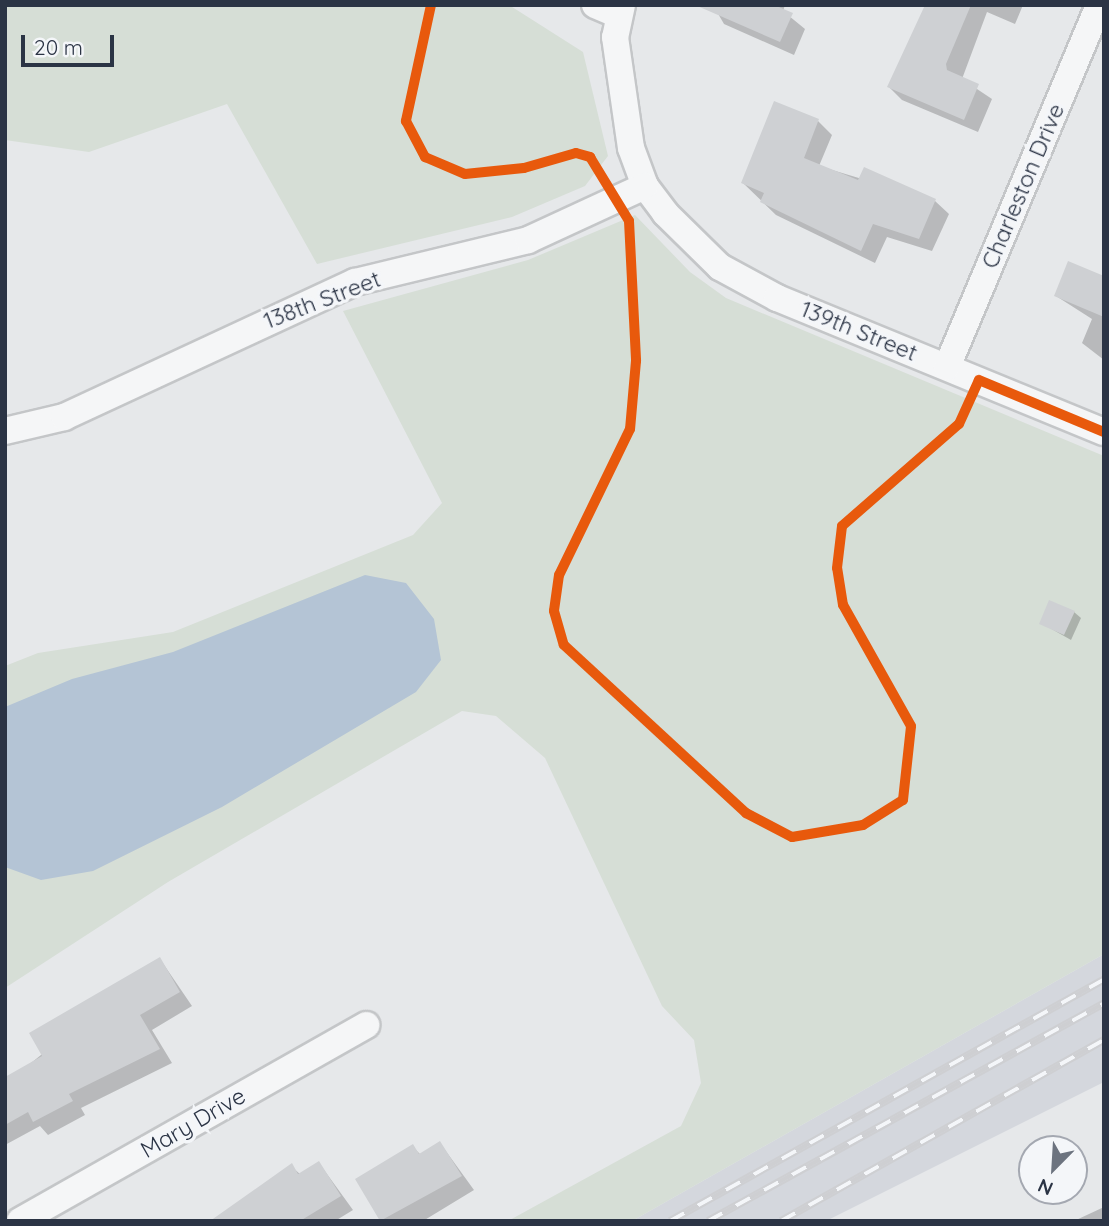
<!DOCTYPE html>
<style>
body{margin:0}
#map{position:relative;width:1109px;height:1226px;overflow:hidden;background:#e6e8ea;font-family:Quicksand,sans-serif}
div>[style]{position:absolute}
.built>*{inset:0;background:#d4d7dd}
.green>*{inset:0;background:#d6ded6}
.water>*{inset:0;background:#b4c4d5}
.shadow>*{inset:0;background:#0003}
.building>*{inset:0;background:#ced0d3}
.roads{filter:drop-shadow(2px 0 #c4c6c8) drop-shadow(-2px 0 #c4c6c8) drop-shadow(0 2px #c4c6c8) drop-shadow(0 -2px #c4c6c8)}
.street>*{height:26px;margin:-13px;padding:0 13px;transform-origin:13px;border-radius:13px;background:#f5f6f7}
.rail>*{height:8px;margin-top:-4px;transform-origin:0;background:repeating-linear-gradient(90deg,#f4f6f9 0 16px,#cecfd2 0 32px);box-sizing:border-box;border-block:2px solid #cecfd2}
.cycleway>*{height:10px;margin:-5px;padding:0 5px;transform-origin:5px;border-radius:5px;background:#e8590c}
span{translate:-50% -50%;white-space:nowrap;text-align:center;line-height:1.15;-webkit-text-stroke:7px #f4f6f9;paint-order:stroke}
.street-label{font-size:23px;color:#2b3445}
.frame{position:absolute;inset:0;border:7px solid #2b3445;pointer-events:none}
.north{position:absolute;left:1018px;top:1135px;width:70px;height:70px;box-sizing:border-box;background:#f4f6f9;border:2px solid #a4a8b1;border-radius:50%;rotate:204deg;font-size:19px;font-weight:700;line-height:28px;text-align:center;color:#2b3445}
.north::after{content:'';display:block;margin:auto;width:24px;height:32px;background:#6c737f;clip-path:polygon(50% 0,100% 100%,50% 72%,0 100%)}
.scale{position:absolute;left:21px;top:35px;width:93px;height:32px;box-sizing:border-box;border:4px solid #2b3445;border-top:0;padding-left:9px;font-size:21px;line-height:24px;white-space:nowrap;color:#2b3445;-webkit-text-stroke:5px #f4f6f9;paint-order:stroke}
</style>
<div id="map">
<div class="built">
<i style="clip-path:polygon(1104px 954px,1104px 1082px,826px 1221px,632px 1221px)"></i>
</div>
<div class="green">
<i style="clip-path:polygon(5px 5px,509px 5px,583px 52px,608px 156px,585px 186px,512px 217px,317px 264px,227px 104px,89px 152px,5px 140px)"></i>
<i style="clip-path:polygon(635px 215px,690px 272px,726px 298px,1104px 456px,1104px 954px,632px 1221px,508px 1221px,681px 1126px,701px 1083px,694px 1040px,662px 1006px,545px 758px,496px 716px,462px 711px,168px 882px,5px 988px,5px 666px,38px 653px,173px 632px,413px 535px,442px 503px,343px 311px,528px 260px)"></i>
</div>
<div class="water">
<i style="clip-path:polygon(365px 575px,406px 583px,434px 619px,441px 660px,416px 692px,222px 807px,93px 871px,41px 880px,5px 867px,5px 707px,72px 679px,173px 652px)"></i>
</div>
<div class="shadow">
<i style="clip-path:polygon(713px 5px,785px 5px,783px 11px,805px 29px,794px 55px,724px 24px)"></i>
<i style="clip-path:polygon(926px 5px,1023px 5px,1015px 24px,987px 12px,962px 79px,992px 99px,978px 132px,902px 100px,889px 87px)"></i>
<i style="clip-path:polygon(775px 103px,818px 121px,832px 135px,819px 166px,935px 201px,949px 214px,932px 251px,887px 237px,875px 263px,776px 215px,743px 183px)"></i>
<i style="clip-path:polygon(1104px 278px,1104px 360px,1082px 343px,1092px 319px,1056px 296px)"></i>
<i style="clip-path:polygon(1074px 612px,1081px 618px,1071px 640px,1041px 623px)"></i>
<i style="clip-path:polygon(160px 959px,192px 1006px,152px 1030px,172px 1063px,81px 1108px,85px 1115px,48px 1135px,40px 1126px,5px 1145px,5px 1084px)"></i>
<i style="clip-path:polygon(440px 1143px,474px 1190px,423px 1221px,382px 1221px,357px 1180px,412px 1146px,421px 1155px)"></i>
<i style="clip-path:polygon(319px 1163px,353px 1210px,335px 1221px,212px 1221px,291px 1166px,301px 1175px)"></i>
<i style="clip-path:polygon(1104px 1207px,1104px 1221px,1074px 1221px)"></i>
</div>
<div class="building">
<i style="clip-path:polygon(695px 5px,774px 5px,793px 13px,780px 42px)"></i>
<i style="clip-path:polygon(925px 5px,971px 5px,946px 64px,947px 70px,979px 84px,964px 120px,887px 87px)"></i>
<i style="clip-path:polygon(774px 101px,819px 119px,804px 158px,858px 180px,864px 167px,936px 199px,919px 239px,873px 224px,861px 251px,760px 202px,764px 193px,741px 183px)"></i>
<i style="clip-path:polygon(1068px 261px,1104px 276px,1104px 317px,1054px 296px)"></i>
<i style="clip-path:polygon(1049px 600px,1075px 611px,1064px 635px,1039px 624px)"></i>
<i style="clip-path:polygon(160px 957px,180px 992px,140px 1015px,160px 1049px,69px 1094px,73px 1101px,33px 1122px,28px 1112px,5px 1125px,5px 1077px,42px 1056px,29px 1033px)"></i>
<i style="clip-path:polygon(440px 1141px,462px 1176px,380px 1221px,355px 1179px,413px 1144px,419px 1154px)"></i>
<i style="clip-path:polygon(319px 1161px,341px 1196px,300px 1221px,210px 1221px,292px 1163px,298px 1174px)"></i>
</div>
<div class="roads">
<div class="street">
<i style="left:595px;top:5px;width:25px;rotate:23deg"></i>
<i style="left:622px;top:5px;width:33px;rotate:102deg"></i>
<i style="left:615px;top:37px;width:112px;rotate:81.8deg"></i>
<i style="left:631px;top:148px;width:40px;rotate:69.8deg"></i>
<i style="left:645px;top:186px;width:34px;rotate:53deg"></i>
<i style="left:665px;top:213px;width:77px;rotate:44.5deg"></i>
<i style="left:720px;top:267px;width:65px;rotate:28.5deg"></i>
<i style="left:777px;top:298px;width:353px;rotate:22.3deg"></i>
<i style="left:947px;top:367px;width:393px;rotate:-67.2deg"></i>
<i style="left:5px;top:431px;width:61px;rotate:-13.3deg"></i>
<i style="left:64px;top:417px;width:321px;rotate:-24.9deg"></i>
<i style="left:355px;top:282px;width:178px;rotate:-13.6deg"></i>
<i style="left:528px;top:240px;width:129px;rotate:-24.8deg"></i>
<i style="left:20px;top:1221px;width:398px;rotate:-29.5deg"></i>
</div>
</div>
<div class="rail">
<i style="left:670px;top:1221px;width:497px;rotate:-29.1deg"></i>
<i style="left:708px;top:1221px;width:452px;rotate:-28.8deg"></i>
<i style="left:781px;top:1221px;width:370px;rotate:-29.3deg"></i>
</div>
<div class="cycleway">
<i style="left:431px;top:5px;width:119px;rotate:102.2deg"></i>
<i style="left:406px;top:121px;width:41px;rotate:62.2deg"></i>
<i style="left:425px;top:157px;width:43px;rotate:23deg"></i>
<i style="left:465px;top:174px;width:59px;rotate:-5.8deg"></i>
<i style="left:524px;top:168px;width:54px;rotate:-16.1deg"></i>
<i style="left:576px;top:153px;width:15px;rotate:16deg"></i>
<i style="left:590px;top:157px;width:75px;rotate:58.6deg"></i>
<i style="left:629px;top:221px;width:140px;rotate:87.1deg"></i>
<i style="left:636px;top:361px;width:68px;rotate:95deg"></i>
<i style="left:630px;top:429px;width:162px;rotate:115.9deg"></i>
<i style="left:559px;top:575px;width:36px;rotate:98deg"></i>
<i style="left:554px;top:611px;width:35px;rotate:74deg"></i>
<i style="left:564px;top:645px;width:248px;rotate:42.7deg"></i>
<i style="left:746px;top:813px;width:52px;rotate:27.6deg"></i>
<i style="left:792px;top:837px;width:72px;rotate:-9.6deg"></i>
<i style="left:863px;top:825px;width:47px;rotate:-32deg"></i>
<i style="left:903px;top:800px;width:74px;rotate:-83.8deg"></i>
<i style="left:911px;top:726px;width:139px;rotate:-119.3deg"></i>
<i style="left:843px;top:605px;width:37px;rotate:-99deg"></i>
<i style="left:837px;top:568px;width:42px;rotate:-83.2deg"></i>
<i style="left:842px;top:526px;width:155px;rotate:-41.1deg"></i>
<i style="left:959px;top:424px;width:48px;rotate:-65.6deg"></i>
<i style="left:979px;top:380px;width:135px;rotate:22.6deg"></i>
</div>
<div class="street-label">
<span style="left:1023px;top:186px;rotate:-67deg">Charleston Drive</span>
<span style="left:322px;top:300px;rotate:-21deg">138th Street</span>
<span style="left:859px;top:331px;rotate:22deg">139th Street</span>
<span style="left:193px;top:1123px;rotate:-30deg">Mary Drive</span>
</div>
<div class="frame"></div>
<div class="north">N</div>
<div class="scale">20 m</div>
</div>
